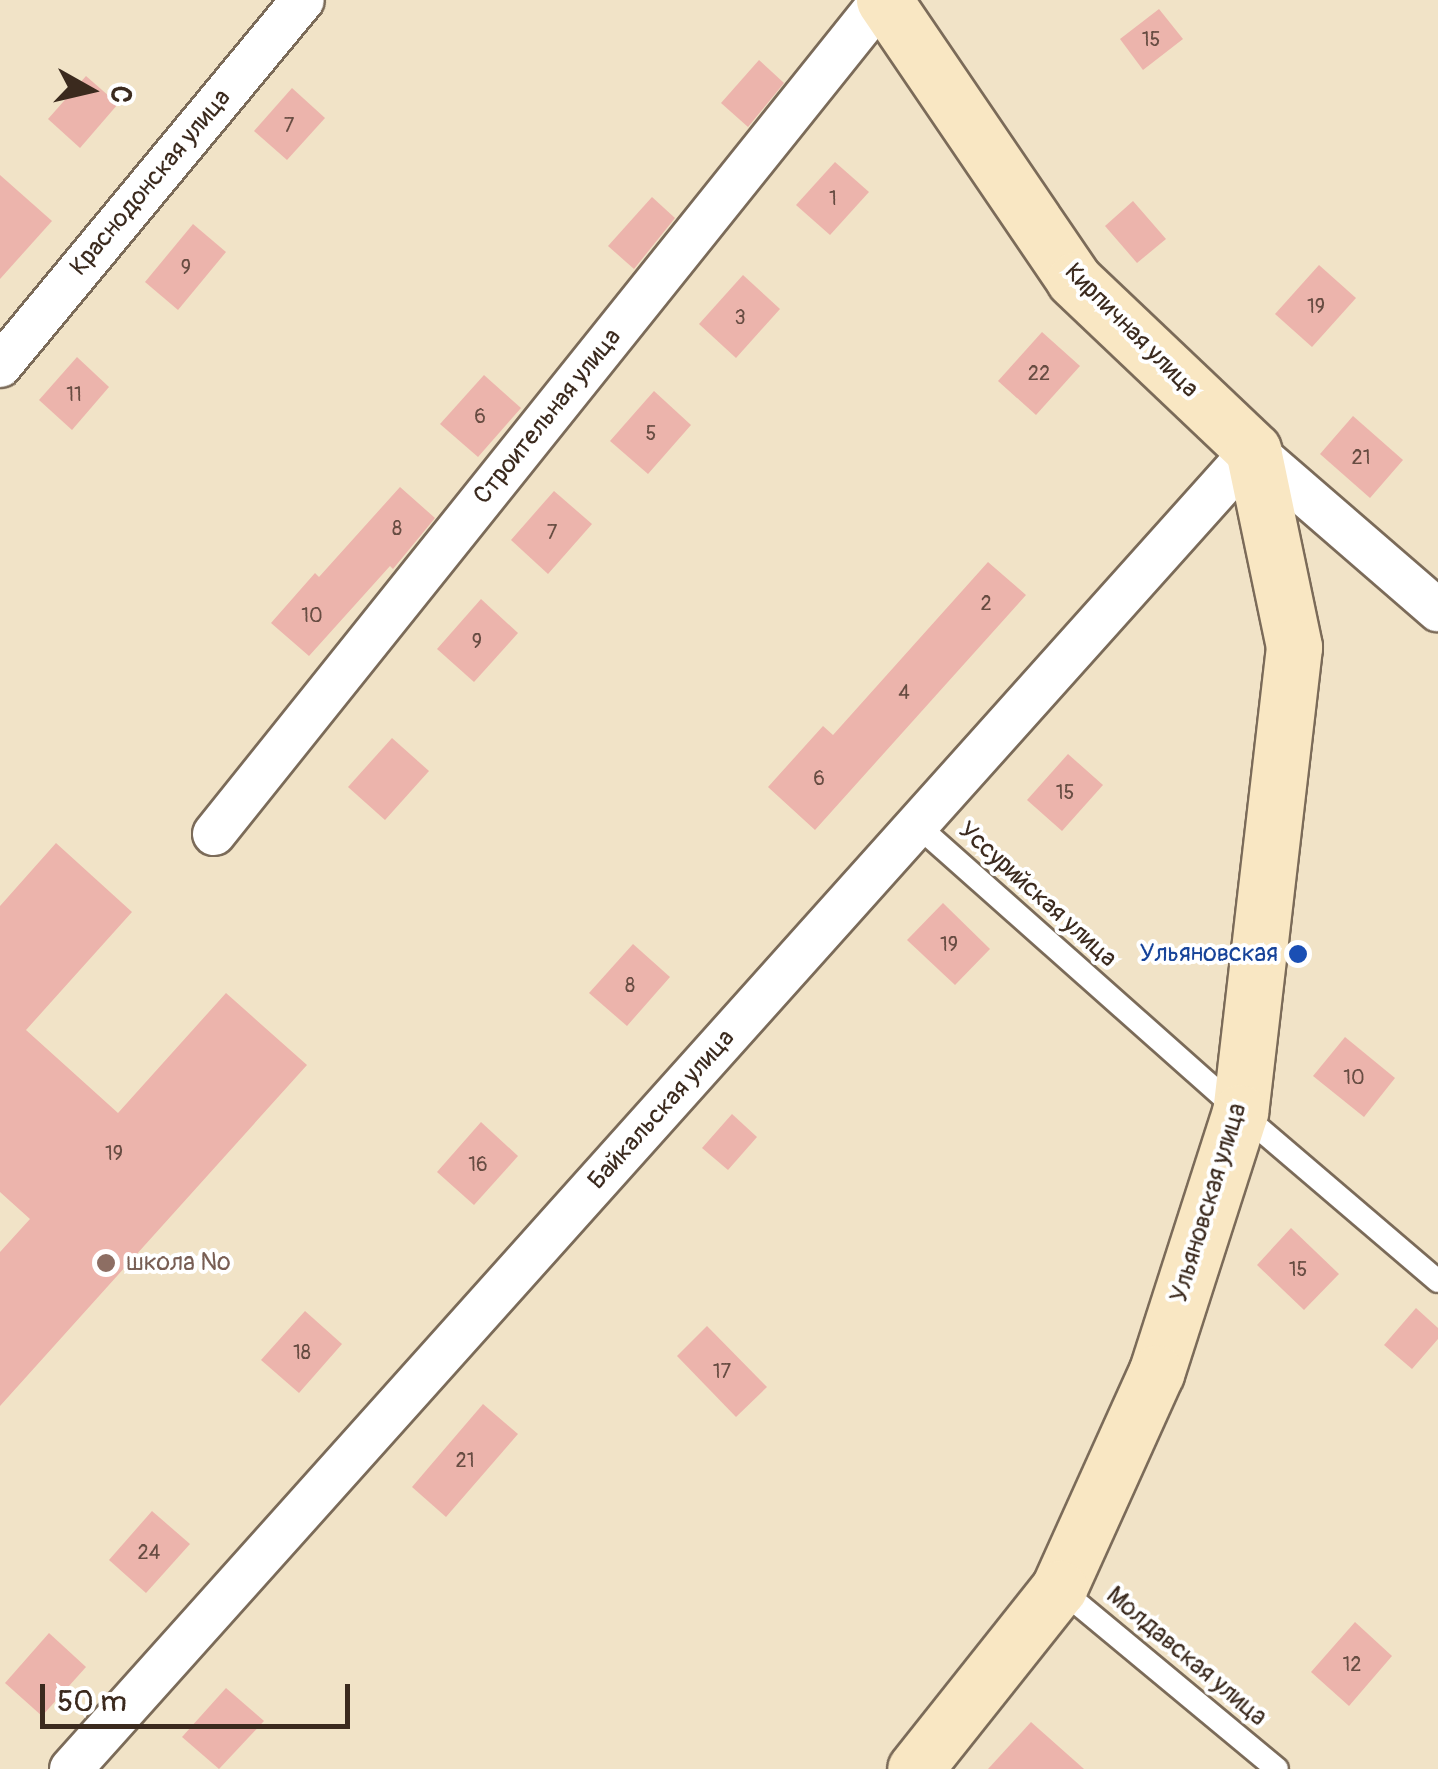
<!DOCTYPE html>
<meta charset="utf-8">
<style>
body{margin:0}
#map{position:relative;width:1438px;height:1769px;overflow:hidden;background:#f1e3c7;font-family:Pangolin,sans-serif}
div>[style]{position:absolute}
.building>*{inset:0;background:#ecb4ac}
.roads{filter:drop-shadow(2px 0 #7b6b59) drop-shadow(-2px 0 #7b6b59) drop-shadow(0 2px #7b6b59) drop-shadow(0 -2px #7b6b59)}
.lane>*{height:22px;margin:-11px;padding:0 11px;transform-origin:11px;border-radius:11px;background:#fff}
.street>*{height:42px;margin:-21px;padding:0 21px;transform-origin:21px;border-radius:21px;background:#fff}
.secondary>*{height:55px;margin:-27.5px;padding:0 27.5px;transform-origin:27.5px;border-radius:27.5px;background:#f9e7c3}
.dots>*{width:28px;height:28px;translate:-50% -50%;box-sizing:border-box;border:5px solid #fff;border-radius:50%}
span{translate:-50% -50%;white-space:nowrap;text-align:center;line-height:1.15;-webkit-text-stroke:8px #fff;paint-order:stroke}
.number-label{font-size:20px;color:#674c42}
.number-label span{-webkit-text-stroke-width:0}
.street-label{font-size:25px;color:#3b2a1e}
.transit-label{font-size:25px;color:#164399}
.right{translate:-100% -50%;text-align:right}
.education-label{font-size:25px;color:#785e54}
.left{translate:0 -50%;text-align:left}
.north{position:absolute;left:40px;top:40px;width:100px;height:100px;-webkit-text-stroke:8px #fff;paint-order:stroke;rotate:98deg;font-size:28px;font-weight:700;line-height:40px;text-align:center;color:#3b2a1e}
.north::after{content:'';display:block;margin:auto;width:35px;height:45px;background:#3b2a1e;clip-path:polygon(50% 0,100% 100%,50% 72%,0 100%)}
.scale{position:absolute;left:40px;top:1684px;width:310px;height:45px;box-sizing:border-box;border:5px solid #3b2a1e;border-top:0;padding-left:12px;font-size:30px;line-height:35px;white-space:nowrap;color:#3b2a1e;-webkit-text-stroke:8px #fff;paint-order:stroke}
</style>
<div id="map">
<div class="building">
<i style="clip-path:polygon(1159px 9px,1183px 39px,1143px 70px,1120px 39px)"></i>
<i style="clip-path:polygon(759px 60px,784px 83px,748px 127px,721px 103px)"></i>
<i style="clip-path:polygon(86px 76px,118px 104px,80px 148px,48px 119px)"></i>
<i style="clip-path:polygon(292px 88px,325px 118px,287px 160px,254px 131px)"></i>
<i style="clip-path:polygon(835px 162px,869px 192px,830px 235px,796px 205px)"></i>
<i style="clip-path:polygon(0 175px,52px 221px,0 279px)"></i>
<i style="clip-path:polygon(652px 197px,675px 218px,634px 269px,608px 246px)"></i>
<i style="clip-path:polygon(1133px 201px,1166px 239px,1137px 263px,1105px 226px)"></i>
<i style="clip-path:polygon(193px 224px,226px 252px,178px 310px,145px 282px)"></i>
<i style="clip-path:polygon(1319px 265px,1356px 298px,1312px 347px,1275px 314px)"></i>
<i style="clip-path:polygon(743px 275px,780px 309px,736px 358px,699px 324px)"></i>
<i style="clip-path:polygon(1042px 332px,1080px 366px,1036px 415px,998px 381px)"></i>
<i style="clip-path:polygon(77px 357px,109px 387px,72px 430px,39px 400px)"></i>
<i style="clip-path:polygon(484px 375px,521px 408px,478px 457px,440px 424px)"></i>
<i style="clip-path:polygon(654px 391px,691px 425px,648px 474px,610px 441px)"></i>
<i style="clip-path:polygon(1353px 416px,1403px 460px,1370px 498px,1320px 454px)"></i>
<i style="clip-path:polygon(400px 487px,435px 518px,393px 569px,390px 566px,309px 656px,271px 623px,315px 573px,319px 577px)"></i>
<i style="clip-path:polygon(554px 491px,592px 524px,548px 574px,511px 540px)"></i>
<i style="clip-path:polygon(988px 562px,1026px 595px,815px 830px,768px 787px,823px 726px,833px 735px)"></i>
<i style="clip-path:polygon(481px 599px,518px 633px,474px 682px,437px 649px)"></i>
<i style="clip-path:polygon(392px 738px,429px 771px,385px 820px,348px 787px)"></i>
<i style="clip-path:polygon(1068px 754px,1103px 785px,1062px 831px,1027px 800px)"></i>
<i style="clip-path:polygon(56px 843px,132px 912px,26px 1030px,118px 1113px,226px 993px,307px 1065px,0 1406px,0 1252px,30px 1219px,0 1192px,0 906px)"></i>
<i style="clip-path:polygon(943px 903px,990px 949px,955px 985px,907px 940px)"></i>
<i style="clip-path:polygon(633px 944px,670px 977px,627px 1026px,589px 993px)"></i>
<i style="clip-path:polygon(1345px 1037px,1395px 1078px,1364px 1117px,1313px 1076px)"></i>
<i style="clip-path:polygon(732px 1114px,757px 1137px,728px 1170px,702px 1148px)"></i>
<i style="clip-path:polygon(481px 1122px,518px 1156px,474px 1205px,437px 1172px)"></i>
<i style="clip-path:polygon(1291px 1228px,1339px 1274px,1304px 1310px,1257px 1265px)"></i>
<i style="clip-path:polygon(1416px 1308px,1438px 1328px,1438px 1339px,1412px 1369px,1384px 1345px)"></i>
<i style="clip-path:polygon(305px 1311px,342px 1344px,299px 1393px,261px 1360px)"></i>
<i style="clip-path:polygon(707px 1326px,767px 1387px,736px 1417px,677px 1356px)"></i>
<i style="clip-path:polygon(483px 1404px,518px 1434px,446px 1517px,412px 1487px)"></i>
<i style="clip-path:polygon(152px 1511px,190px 1544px,146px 1593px,109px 1560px)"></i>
<i style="clip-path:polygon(1355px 1622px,1392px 1656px,1349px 1706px,1311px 1672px)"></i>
<i style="clip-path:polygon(49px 1633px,86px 1667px,42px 1716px,5px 1683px)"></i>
<i style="clip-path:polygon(226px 1688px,264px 1721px,219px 1769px,182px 1737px)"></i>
<i style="clip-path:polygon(1031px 1722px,1084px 1769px,988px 1769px)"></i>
</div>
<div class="roads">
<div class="lane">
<i style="left:917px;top:825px;width:432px;rotate:41.6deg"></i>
<i style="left:1240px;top:1112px;width:260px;rotate:40.5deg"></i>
<i style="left:1059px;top:1588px;width:283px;rotate:39.7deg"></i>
</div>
<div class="street">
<i style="left:0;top:366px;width:475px;rotate:-50.4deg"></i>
<i style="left:214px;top:834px;width:1069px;rotate:-51.31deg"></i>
<i style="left:71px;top:1769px;width:1771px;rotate:-48.14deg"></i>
<i style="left:1253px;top:450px;width:245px;rotate:40.9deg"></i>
</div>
<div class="secondary">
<i style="left:884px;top:0;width:338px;rotate:55.8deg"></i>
<i style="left:1074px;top:280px;width:247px;rotate:43.5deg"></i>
<i style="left:1253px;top:450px;width:201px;rotate:78.2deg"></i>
<i style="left:1294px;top:647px;width:468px;rotate:96.6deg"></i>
<i style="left:1240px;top:1112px;width:274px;rotate:107.8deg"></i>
<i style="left:1156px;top:1373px;width:236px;rotate:114.3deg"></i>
<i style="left:1059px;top:1588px;width:231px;rotate:128.5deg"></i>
</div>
</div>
<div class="dots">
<i style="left:1298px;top:954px;background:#1a4fb4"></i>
<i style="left:106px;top:1263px;background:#8d6e63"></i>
</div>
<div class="number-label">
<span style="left:1151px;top:39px">15</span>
<span style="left:289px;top:125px">7</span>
<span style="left:833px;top:198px">1</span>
<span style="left:186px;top:267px">9</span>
<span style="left:1316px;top:306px">19</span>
<span style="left:740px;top:317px">3</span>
<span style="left:1039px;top:373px">22</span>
<span style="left:74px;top:394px">11</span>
<span style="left:480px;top:416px">6</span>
<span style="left:651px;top:433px">5</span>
<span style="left:1361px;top:457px">21</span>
<span style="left:397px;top:528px">8</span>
<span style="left:552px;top:532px">7</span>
<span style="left:986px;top:603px">2</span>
<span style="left:312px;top:615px">10</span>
<span style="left:477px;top:641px">9</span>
<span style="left:904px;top:692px">4</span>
<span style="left:819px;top:778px">6</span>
<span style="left:1065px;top:792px">15</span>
<span style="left:949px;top:944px">19</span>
<span style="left:630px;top:985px">8</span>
<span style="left:1354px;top:1077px">10</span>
<span style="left:114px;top:1153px">19</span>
<span style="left:478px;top:1164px">16</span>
<span style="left:1298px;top:1269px">15</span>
<span style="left:302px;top:1352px">18</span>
<span style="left:722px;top:1371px">17</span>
<span style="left:465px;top:1460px">21</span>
<span style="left:149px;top:1552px">24</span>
<span style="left:1352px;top:1664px">12</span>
</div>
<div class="street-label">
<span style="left:151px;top:183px;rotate:-50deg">Краснодонская улица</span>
<span style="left:1131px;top:331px;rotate:45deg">Кирпичная улица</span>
<span style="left:548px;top:417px;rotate:-51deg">Строительная улица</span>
<span style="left:1037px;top:895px;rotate:42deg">Уссурийская улица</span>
<span style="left:662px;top:1110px;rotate:-48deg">Байкальская улица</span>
<span style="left:1209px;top:1203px;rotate:-73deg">Ульяновская улица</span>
<span style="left:1186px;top:1657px;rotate:40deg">Молдавская улица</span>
</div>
<div class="transit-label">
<span class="right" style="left:1278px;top:954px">Ульяновская</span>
</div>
<div class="education-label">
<span class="left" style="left:126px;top:1263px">школа №</span>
</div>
<div class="north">С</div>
<div class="scale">50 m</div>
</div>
